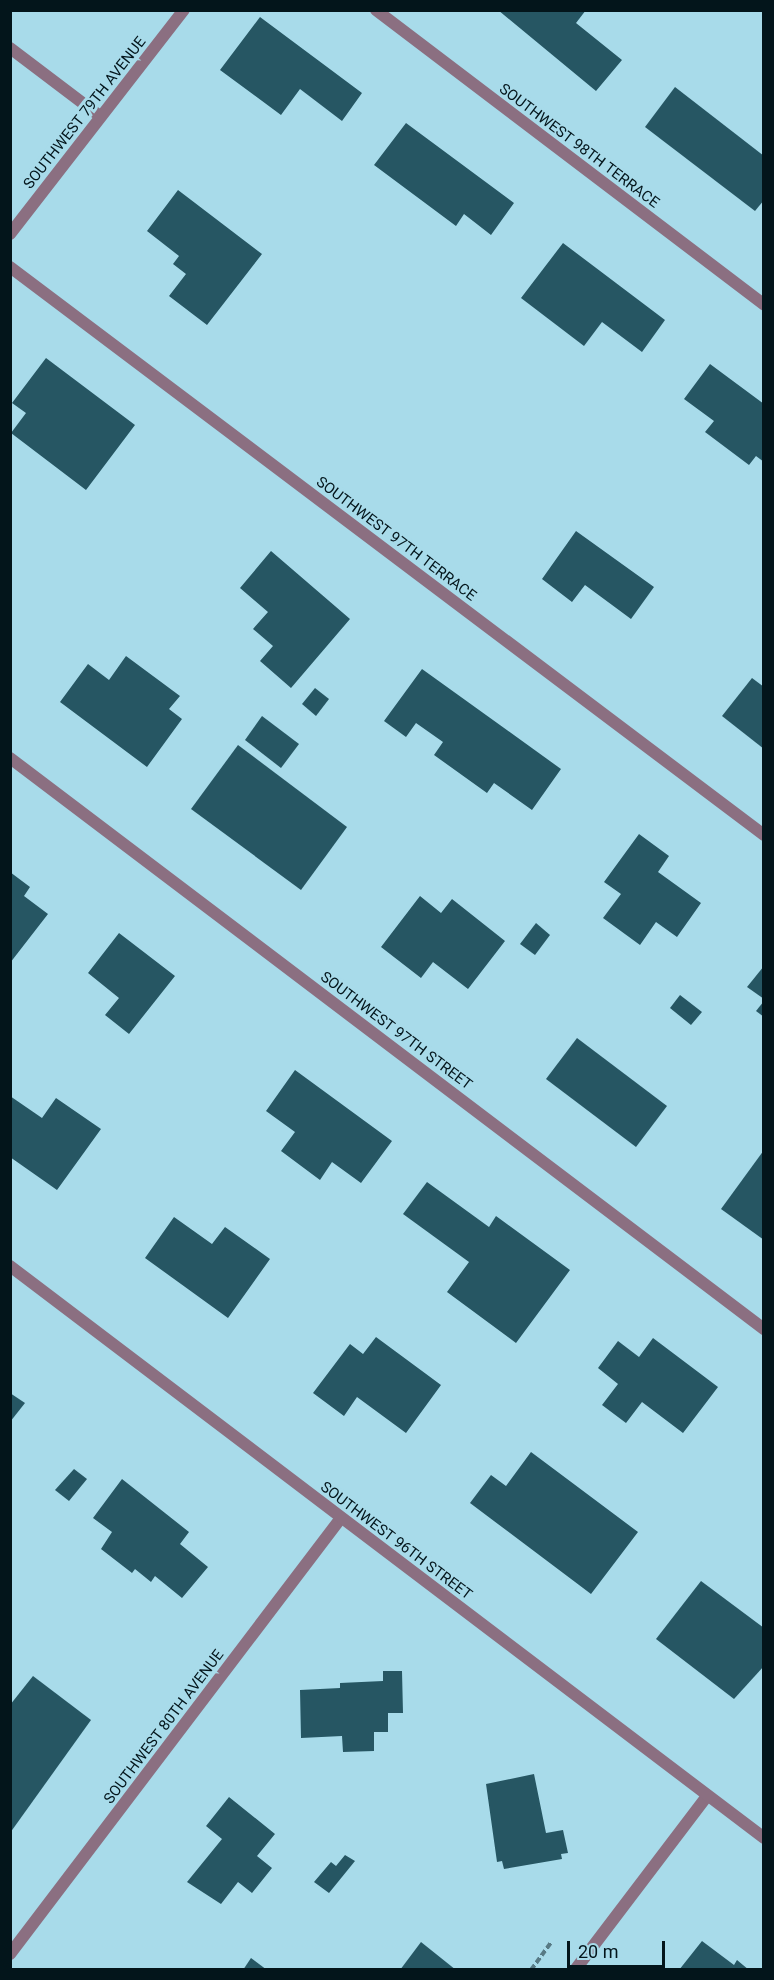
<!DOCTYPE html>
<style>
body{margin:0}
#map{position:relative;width:774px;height:1980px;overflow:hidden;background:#a8dbea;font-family:Roboto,sans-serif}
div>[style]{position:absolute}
.building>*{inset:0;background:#265663}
.path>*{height:4px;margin-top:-2px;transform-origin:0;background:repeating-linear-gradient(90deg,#577a85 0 6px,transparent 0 9px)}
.minor>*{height:12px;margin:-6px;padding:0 6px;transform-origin:6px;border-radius:6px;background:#8b6f81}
.tertiary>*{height:12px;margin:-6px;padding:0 6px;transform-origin:6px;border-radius:6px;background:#8b6f81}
span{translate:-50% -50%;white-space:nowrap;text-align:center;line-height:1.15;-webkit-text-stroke:6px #a8dbea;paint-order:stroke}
.street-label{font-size:15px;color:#03151b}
.frame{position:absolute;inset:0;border:12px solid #03151b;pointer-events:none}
.scale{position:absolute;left:567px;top:1941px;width:98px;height:27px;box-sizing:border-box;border:3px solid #03151b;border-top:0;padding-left:8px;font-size:18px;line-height:21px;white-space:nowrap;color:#03151b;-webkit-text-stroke:4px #a8dbea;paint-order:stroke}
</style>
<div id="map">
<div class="building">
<i style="clip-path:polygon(498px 10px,586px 10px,576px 23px,622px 60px,596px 91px)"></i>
<i style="clip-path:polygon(260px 17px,362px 93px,342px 121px,300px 89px,281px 115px,220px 70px)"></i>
<i style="clip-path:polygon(675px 87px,764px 156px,764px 200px,755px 211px,645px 127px)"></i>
<i style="clip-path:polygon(406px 123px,514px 203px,491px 235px,464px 214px,456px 226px,374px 165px)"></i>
<i style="clip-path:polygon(178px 190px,262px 254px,207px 325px,169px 296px,186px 274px,173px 264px,179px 256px,147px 231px)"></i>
<i style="clip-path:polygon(563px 243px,665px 320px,642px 352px,602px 322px,584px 346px,521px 298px)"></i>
<i style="clip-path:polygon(46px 358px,135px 425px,86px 490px,11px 433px,26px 413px,12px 403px)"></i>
<i style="clip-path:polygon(710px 364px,764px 404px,764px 462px,756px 456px,749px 465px,705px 432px,714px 421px,684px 399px)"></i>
<i style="clip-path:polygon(576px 531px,654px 587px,631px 619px,585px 585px,572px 602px,542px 579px)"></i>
<i style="clip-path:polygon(271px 551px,350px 619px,291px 688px,260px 661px,273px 646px,253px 629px,268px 612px,240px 588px)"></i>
<i style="clip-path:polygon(126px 656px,180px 696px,169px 709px,182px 719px,147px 767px,60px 702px,88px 664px,109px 680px)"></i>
<i style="clip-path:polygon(422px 669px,561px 769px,532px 810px,494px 783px,487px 793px,434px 755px,443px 742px,416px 723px,406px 737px,384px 721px)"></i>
<i style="clip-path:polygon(752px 678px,764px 687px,764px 749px,722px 716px)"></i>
<i style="clip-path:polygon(315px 688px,329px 699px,316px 716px,302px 704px)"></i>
<i style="clip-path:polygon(262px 716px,299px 744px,281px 768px,245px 740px)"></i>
<i style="clip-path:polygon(238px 745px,347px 827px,301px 890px,191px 809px)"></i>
<i style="clip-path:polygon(639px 834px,669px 856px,658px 872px,701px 903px,677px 937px,656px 922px,640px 945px,603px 918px,621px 894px,604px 882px)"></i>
<i style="clip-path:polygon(10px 872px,30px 887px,24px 896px,48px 914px,10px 963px)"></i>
<i style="clip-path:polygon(420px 896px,441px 913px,452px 899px,505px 941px,468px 989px,433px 962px,421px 978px,381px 947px)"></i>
<i style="clip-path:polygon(536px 923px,550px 935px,535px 955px,520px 944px)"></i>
<i style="clip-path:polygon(119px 933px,175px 976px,129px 1034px,105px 1015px,119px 998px,88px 973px)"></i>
<i style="clip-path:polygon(764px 966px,764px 999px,747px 987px)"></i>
<i style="clip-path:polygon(680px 995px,702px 1012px,691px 1025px,670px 1008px)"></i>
<i style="clip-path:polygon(764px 1001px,764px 1017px,756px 1011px)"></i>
<i style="clip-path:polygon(577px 1038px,667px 1106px,636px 1147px,546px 1079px)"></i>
<i style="clip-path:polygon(295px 1070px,392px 1141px,361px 1183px,332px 1162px,320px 1180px,281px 1151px,295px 1132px,266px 1111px)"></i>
<i style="clip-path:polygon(10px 1096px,42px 1118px,56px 1098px,101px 1129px,57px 1190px,10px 1157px)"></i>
<i style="clip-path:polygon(764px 1150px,764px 1240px,721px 1209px)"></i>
<i style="clip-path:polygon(427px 1182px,489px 1227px,496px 1216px,570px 1270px,516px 1343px,447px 1292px,469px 1262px,403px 1214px)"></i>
<i style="clip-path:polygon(174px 1217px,212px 1244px,225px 1227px,270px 1259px,228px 1318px,145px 1258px)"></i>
<i style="clip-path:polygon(376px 1337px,441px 1385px,406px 1433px,357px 1397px,344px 1416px,313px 1393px,350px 1344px,363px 1354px)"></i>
<i style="clip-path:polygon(653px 1338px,718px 1387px,683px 1433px,642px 1402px,626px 1423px,602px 1405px,618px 1384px,598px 1368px,618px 1341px,639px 1357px)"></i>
<i style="clip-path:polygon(10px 1393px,25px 1403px,10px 1422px)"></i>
<i style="clip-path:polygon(531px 1452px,638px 1532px,591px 1594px,470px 1503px,491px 1475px,506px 1486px)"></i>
<i style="clip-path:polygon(74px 1469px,87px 1479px,69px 1501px,55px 1490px)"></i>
<i style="clip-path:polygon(122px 1479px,189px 1532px,180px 1544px,208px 1567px,182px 1598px,155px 1576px,151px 1582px,135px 1569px,132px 1573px,101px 1549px,112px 1532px,93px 1518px)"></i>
<i style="clip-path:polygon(701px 1581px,764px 1628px,764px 1666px,734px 1699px,656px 1639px)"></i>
<i style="clip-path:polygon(383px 1671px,402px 1671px,403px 1713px,388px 1713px,388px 1732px,374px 1732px,374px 1751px,343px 1752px,342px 1736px,301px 1738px,300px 1690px,340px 1688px,340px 1683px,383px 1681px)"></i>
<i style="clip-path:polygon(33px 1676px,91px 1720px,10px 1833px,10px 1705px)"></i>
<i style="clip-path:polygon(534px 1774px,546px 1833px,563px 1830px,568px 1853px,561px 1854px,562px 1859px,504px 1869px,502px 1861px,497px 1862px,486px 1784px)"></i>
<i style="clip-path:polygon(229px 1797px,275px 1834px,257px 1856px,272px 1868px,252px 1893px,238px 1882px,221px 1904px,187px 1882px,222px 1839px,206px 1826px)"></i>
<i style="clip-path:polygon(345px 1855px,355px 1861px,329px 1893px,314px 1882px,331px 1862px,336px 1866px)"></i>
<i style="clip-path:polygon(702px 1941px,734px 1965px,737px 1960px,749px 1970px,679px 1970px)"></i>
<i style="clip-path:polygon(421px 1942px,456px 1970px,400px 1970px)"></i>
<i style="clip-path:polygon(251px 1958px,267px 1970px,243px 1970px)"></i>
</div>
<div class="path">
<i style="left:531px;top:1970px;width:34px;rotate:-54deg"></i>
</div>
<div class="minor">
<i style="left:376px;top:10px;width:487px;rotate:37.2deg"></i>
<i style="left:10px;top:267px;width:944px;rotate:36.99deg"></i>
<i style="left:10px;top:758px;width:946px;rotate:37.14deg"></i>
<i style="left:10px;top:1954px;width:547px;rotate:-52.8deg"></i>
<i style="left:575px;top:1970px;width:218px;rotate:-52.8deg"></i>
</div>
<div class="tertiary">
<i style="left:10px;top:48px;width:113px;rotate:37.1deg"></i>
<i style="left:10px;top:234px;width:284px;rotate:-52.2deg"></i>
<i style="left:10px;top:1266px;width:946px;rotate:37.18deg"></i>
</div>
<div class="street-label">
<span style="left:85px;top:113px;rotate:-52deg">SOUTHWEST 79TH AVENUE</span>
<span style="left:579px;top:146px;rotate:37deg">SOUTHWEST 98TH TERRACE</span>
<span style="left:396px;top:539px;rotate:37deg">SOUTHWEST 97TH TERRACE</span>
<span style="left:396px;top:1031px;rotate:37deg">SOUTHWEST 97TH STREET</span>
<span style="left:396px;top:1541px;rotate:37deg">SOUTHWEST 96TH STREET</span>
<span style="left:164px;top:1727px;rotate:-53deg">SOUTHWEST 80TH AVENUE</span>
</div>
<div class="frame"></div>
<div class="scale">20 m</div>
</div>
